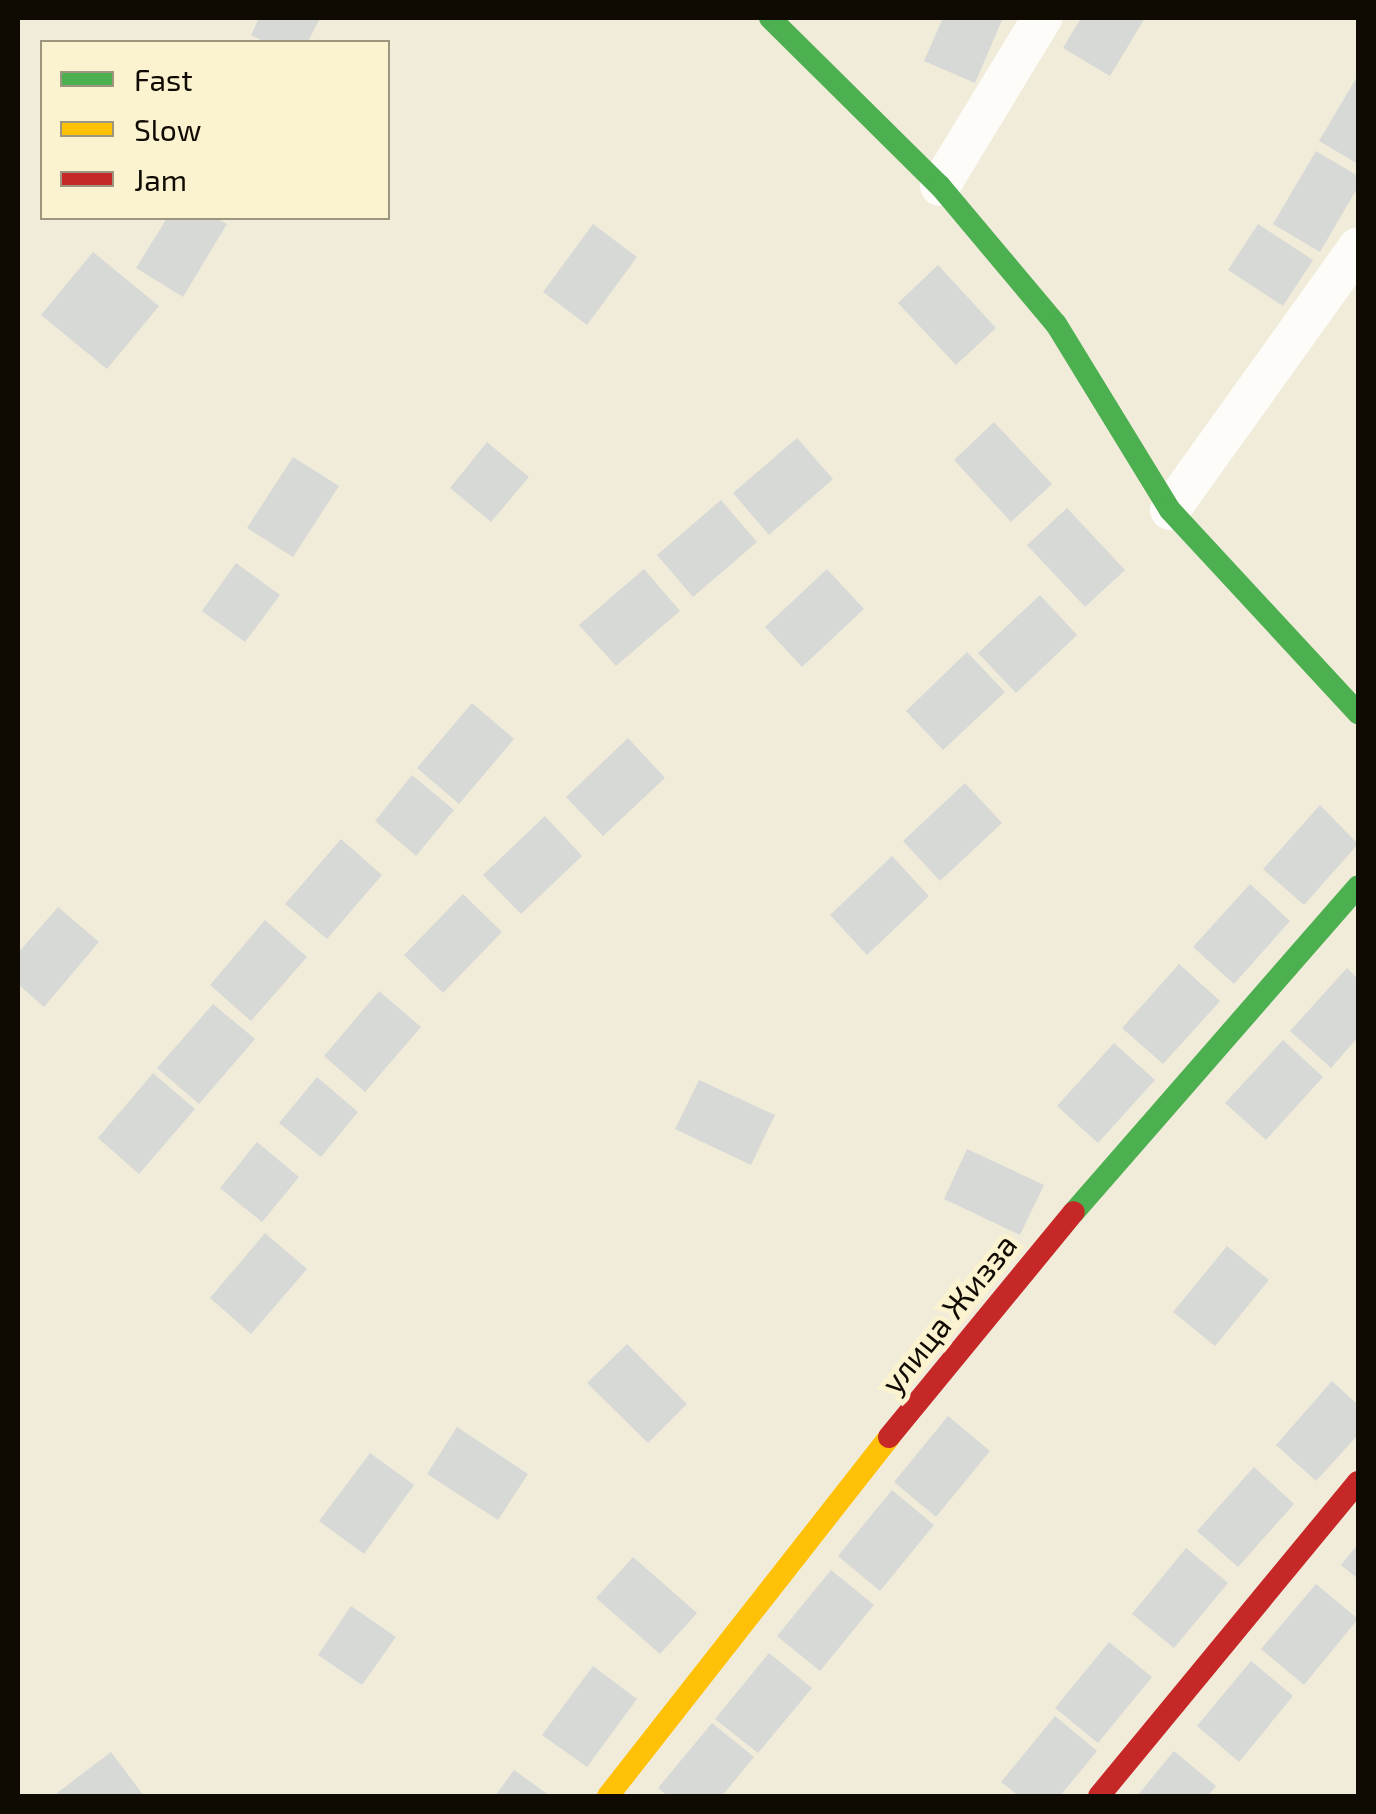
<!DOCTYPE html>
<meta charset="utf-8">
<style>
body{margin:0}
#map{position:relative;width:1376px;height:1814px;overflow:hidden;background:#f1ecda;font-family:"Exo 2",sans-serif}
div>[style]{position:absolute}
.building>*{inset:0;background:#d7d9d6}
.street>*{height:40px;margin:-20px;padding:0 20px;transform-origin:20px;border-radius:20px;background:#fdfcf9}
.fast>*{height:22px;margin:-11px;padding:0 11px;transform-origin:11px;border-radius:11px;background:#4caf50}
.slow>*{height:22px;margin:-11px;padding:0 11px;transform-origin:11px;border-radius:11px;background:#ffc107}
.jam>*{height:22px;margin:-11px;padding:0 11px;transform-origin:11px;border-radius:11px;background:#c62828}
span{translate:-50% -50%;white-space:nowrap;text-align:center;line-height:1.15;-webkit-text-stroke:10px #fbf2d0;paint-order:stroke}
.street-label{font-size:32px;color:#0f0b02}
.frame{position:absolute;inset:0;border:20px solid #0f0b02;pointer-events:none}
.legend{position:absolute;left:40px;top:40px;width:350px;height:180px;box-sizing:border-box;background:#fbf2d0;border:2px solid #9d967e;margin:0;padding:12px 18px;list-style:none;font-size:30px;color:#0f0b02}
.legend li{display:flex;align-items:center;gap:20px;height:50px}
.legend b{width:50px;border:2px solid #9d967e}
</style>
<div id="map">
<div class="building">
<i style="clip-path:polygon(259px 18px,320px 18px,308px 42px,265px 42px,251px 35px)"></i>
<i style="clip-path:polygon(943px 18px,1003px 18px,975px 83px,924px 61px)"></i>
<i style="clip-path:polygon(1081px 18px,1145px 18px,1110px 76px,1063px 48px)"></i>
<i style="clip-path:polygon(1358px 75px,1358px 164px,1319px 141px)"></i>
<i style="clip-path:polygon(1316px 151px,1358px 176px,1358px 187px,1320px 252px,1273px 224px)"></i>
<i style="clip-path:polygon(167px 218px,216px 218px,227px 224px,183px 297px,136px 268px)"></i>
<i style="clip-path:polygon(593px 224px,637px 257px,587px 325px,543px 292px)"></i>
<i style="clip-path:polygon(1258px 224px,1313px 260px,1283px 306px,1228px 270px)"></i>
<i style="clip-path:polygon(93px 252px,159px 306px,107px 369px,41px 315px)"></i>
<i style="clip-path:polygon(938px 265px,996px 328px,956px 365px,898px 303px)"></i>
<i style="clip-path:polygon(994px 422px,1052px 484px,1011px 522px,954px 460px)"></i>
<i style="clip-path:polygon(797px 438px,833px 479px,769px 535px,733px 493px)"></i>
<i style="clip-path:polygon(487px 442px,529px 477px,491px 522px,450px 488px)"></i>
<i style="clip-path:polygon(293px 457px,339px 486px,293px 557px,247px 528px)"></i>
<i style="clip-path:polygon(721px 500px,757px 542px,693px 597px,657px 555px)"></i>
<i style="clip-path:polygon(1067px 508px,1125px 570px,1085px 607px,1027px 545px)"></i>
<i style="clip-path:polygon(236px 563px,280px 595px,245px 642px,202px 611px)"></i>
<i style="clip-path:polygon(644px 569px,680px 611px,616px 666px,579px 625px)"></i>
<i style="clip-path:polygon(827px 569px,864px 609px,802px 667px,765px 627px)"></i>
<i style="clip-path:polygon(1040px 595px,1077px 635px,1016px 693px,978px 653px)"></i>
<i style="clip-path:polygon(967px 652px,1005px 692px,943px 750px,906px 711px)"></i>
<i style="clip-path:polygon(472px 703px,514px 739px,459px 804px,417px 768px)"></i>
<i style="clip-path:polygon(628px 738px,665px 778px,603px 836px,566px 797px)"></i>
<i style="clip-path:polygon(412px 775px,454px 810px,416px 856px,375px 821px)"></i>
<i style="clip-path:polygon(965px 783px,1002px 823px,940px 881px,903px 841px)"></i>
<i style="clip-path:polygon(1320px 805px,1358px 844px,1304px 905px,1263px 869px)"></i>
<i style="clip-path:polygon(545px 816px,582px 856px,521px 914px,483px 875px)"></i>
<i style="clip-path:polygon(341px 839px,382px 875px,327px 939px,285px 904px)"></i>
<i style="clip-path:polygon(892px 856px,929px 896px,867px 955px,830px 915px)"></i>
<i style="clip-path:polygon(1250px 884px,1290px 921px,1234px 984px,1193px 947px)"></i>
<i style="clip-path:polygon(463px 894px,502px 932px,443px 993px,404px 955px)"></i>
<i style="clip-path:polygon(58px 907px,99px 942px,44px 1007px,18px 984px,18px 953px)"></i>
<i style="clip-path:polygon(265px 920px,307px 957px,251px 1021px,210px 985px)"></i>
<i style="clip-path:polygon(1179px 964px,1220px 1001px,1163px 1064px,1122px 1028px)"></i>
<i style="clip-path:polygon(1347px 968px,1358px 979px,1358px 1037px,1331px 1068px,1290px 1031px)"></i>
<i style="clip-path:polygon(379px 991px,421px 1027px,365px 1092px,324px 1056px)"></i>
<i style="clip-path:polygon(213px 1004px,255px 1039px,199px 1104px,157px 1068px)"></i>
<i style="clip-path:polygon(1283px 1040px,1323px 1077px,1266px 1140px,1225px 1103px)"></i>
<i style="clip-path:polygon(1114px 1043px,1155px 1080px,1098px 1143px,1057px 1106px)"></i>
<i style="clip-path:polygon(153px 1073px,195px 1109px,139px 1174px,98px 1138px)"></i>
<i style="clip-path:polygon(317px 1077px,358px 1112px,321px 1157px,279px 1123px)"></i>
<i style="clip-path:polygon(699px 1080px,775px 1115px,751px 1165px,675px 1129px)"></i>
<i style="clip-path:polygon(257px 1142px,299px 1177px,262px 1222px,220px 1188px)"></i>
<i style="clip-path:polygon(967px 1149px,1044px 1185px,1020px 1235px,944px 1199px)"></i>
<i style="clip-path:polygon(265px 1233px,307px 1269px,251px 1334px,210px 1298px)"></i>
<i style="clip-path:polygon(1227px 1246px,1269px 1280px,1215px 1346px,1173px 1312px)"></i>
<i style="clip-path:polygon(627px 1344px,687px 1404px,648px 1443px,587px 1383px)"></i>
<i style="clip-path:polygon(1332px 1381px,1358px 1405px,1358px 1435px,1316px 1481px,1276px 1445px)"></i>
<i style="clip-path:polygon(948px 1416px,990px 1451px,936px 1517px,894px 1482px)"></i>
<i style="clip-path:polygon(457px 1427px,528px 1474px,498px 1520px,427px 1474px)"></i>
<i style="clip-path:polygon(370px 1453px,414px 1485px,364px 1554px,319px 1521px)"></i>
<i style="clip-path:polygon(1254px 1467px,1294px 1504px,1238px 1567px,1197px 1531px)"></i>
<i style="clip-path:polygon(892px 1490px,934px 1525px,880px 1591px,838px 1556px)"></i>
<i style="clip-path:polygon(1358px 1544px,1358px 1579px,1341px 1565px)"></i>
<i style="clip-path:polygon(1186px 1548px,1228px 1583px,1174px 1648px,1132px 1614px)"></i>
<i style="clip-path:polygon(633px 1557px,697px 1613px,660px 1654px,596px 1598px)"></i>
<i style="clip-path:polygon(831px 1570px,874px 1605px,820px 1671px,777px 1636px)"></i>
<i style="clip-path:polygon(1316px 1584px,1358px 1619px,1304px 1685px,1261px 1649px)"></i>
<i style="clip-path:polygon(351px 1606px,396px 1637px,362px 1685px,318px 1655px)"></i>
<i style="clip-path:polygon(1109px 1642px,1152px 1677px,1098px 1743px,1055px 1708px)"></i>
<i style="clip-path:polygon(769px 1653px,812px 1688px,758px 1753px,715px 1719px)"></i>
<i style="clip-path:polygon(1251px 1661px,1293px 1696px,1239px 1762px,1197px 1726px)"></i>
<i style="clip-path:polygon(593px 1666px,637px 1699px,587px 1767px,542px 1735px)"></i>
<i style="clip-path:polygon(1055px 1716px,1097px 1751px,1060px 1796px,1019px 1796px,1001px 1782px)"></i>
<i style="clip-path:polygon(712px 1723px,754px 1757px,722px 1796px,668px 1796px,658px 1788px)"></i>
<i style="clip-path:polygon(1174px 1751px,1216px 1786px,1208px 1796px,1137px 1796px)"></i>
<i style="clip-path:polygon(111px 1752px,144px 1796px,60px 1796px,57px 1793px)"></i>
<i style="clip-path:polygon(514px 1770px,550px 1796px,495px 1796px)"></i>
</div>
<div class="street">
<i style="left:940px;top:186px;width:197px;rotate:-58.7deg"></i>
<i style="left:1170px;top:510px;width:323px;rotate:-54.4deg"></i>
</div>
<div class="fast">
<i style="left:770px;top:18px;width:239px;rotate:44.7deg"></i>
<i style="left:940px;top:186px;width:180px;rotate:50deg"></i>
<i style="left:1056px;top:324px;width:218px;rotate:58.5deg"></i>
<i style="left:1170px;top:510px;width:277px;rotate:47.2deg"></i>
<i style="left:1074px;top:1212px;width:432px;rotate:-48.9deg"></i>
</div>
<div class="slow">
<i style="left:608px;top:1796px;width:456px;rotate:-51.9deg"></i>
</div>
<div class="jam">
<i style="left:889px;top:1437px;width:291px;rotate:-50.6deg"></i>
<i style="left:1099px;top:1796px;width:407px;rotate:-50.5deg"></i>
</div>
<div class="street-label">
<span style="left:948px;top:1313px;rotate:-51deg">улица Жизза</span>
</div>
<div class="frame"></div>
<ul class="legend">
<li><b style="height:12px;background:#4caf50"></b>Fast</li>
<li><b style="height:12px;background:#ffc107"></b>Slow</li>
<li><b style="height:12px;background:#c62828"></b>Jam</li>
</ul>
</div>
